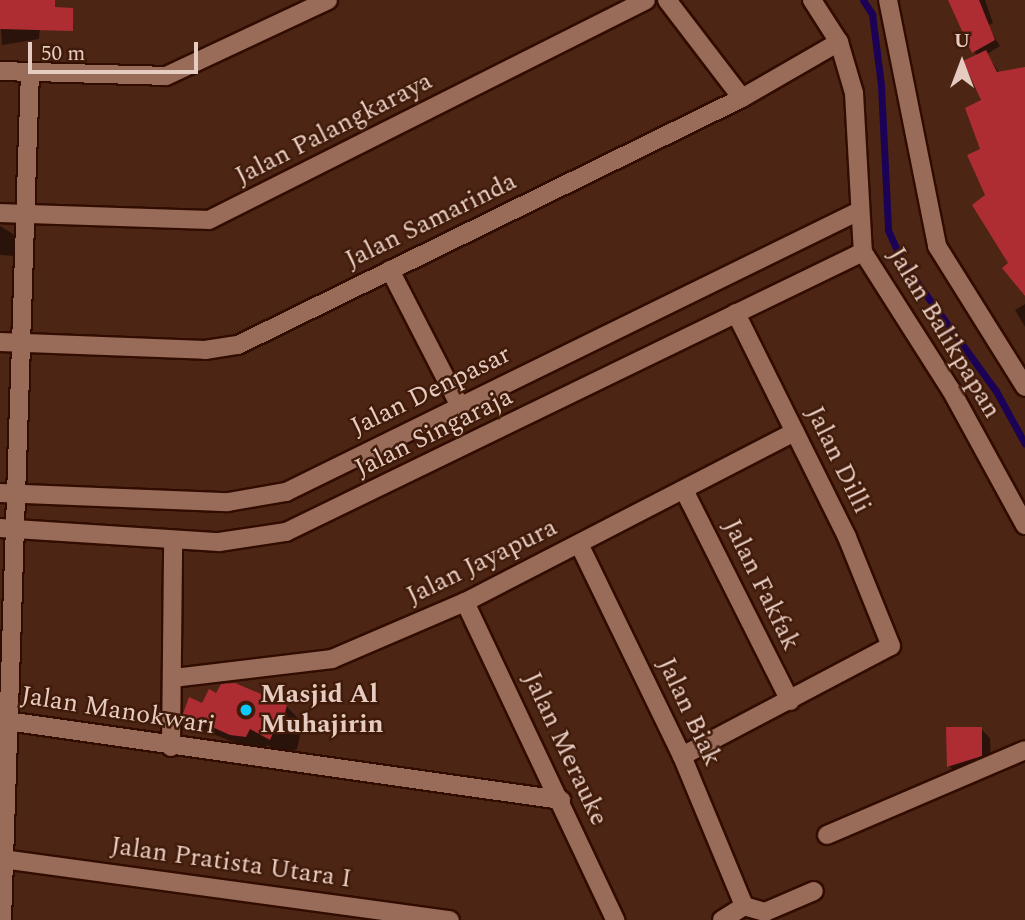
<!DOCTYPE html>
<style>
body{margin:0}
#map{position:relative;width:1025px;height:920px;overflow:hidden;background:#4d2514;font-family:Spectral,serif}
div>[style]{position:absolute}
.shadow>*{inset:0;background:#0007}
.stream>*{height:7px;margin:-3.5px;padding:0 3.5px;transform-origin:3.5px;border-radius:3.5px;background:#1b0256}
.building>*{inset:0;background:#ad2d33}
.roads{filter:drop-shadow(2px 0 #310c00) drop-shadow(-2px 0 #310c00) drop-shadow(0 2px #310c00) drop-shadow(0 -2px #310c00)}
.minor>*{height:18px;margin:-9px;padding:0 9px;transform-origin:9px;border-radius:9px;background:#996b59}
.tertiary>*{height:18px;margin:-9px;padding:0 9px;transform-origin:9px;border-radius:9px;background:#996b59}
.dots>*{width:19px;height:19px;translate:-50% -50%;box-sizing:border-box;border:4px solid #411b0a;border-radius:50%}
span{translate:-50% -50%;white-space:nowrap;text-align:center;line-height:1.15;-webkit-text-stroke:5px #411b0a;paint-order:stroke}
.street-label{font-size:26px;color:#e6cbc1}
.poi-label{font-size:26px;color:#e6cbc1;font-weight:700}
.left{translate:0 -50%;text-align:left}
.north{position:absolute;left:927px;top:28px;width:70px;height:70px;-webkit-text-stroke:5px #411b0a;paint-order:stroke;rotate:0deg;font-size:19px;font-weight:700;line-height:28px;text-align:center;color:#e6cbc1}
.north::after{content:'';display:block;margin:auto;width:24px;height:32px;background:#e6cbc1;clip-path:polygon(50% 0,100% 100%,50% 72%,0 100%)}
.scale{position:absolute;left:28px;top:42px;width:170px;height:32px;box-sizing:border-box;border:4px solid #e6cbc1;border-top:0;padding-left:9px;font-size:21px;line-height:24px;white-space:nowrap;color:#e6cbc1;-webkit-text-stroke:5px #411b0a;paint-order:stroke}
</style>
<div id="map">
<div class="shadow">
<i style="clip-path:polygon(948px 0,985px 0,993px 23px,987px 26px,1000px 46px,987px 54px,1000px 74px,1025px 69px,1025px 293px,988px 196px,977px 56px)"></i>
<i style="clip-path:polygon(0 16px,40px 26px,39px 39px,2px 45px)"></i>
<i style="clip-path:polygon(0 226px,16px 236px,15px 256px,0 255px)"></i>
<i style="clip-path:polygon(1025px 304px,1025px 327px,1015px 310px)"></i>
<i style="clip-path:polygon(217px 695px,286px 706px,303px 723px,297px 749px,287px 755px,267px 745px,263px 753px,202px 730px,185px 713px)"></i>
<i style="clip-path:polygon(981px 729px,990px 738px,991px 765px,958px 775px,949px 766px)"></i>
</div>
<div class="stream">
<i style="left:863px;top:0;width:17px;rotate:57deg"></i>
<i style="left:872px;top:14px;width:72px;rotate:82.8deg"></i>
<i style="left:881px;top:85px;width:145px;rotate:87.2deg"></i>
<i style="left:888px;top:230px;width:36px;rotate:66deg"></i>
<i style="left:903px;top:263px;width:158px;rotate:54deg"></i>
<i style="left:996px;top:391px;width:60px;rotate:61.3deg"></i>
</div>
<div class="building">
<i style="clip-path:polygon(0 0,55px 0,55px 7px,73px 8px,73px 31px,0 29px)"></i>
<i style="clip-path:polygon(948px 0,979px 0,995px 40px,972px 53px)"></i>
<i style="clip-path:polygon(986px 50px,997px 72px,1025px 67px,1025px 296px,1002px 268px,1008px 263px,972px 205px,985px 195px,967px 155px,980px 149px,965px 108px,981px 100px,963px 61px)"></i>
<i style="clip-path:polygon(235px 683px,287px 705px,280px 733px,274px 731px,270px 740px,250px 729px,246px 737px,230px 735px,183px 714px,189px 697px,202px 703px,209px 689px,216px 693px,221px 684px)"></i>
<i style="clip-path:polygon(946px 727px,982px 727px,982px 756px,947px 767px)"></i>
</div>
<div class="roads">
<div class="minor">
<i style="left:667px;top:0;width:123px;rotate:52.6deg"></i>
<i style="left:812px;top:0;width:50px;rotate:57.3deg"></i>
<i style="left:839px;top:42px;width:53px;rotate:73.6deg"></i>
<i style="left:854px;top:93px;width:159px;rotate:86.8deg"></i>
<i style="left:863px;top:252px;width:164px;rotate:57.5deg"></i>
<i style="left:951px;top:390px;width:154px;rotate:61.3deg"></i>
<i style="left:0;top:71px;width:166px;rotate:1.7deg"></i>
<i style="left:166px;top:76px;width:179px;rotate:-25.1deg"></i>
<i style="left:0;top:213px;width:209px;rotate:1.9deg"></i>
<i style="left:209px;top:220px;width:489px;rotate:-26.7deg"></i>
<i style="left:390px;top:270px;width:153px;rotate:62.8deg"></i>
<i style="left:0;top:342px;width:205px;rotate:2.2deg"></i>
<i style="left:205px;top:350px;width:33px;rotate:-9deg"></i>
<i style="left:238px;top:345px;width:561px;rotate:-26.11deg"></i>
<i style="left:742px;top:98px;width:112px;rotate:-30deg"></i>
<i style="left:685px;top:492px;width:234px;rotate:63.3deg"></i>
<i style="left:0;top:493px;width:228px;rotate:2.3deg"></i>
<i style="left:228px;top:502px;width:59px;rotate:-9.8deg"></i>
<i style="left:286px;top:492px;width:636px;rotate:-26.12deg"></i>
<i style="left:0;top:528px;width:219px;rotate:3.7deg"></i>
<i style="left:219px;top:542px;width:68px;rotate:-8.5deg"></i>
<i style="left:286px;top:532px;width:641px;rotate:-25.89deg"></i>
<i style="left:579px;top:544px;width:236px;rotate:64.1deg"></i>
<i style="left:682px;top:756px;width:162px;rotate:67.5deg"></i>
<i style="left:465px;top:602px;width:352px;rotate:64.7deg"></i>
<i style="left:173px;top:678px;width:160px;rotate:-6.8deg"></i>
<i style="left:332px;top:659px;width:145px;rotate:-23.2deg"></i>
<i style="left:465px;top:602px;width:371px;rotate:-27.3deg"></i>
<i style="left:0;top:720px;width:567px;rotate:8.12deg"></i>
<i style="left:171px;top:747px;width:207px;rotate:-89.4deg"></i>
<i style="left:682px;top:756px;width:236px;rotate:-27.8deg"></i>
<i style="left:891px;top:646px;width:118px;rotate:-112deg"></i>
<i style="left:847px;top:537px;width:250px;rotate:-116.4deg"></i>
<i style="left:827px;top:835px;width:215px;rotate:-23.2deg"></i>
<i style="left:3px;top:859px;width:451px;rotate:7.8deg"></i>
<i style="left:744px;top:906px;width:22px;rotate:16deg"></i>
<i style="left:765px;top:912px;width:53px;rotate:-23.2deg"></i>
<i style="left:2px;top:920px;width:847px;rotate:-88.11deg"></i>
<i style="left:722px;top:920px;width:26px;rotate:-32deg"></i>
</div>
<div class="tertiary">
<i style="left:888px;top:0;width:251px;rotate:78.7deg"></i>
<i style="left:937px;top:246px;width:166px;rotate:58deg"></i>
</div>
</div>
<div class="dots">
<i style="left:246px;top:710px;background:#0dcafa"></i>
</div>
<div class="street-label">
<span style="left:334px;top:129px;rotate:-27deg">Jalan Palangkaraya</span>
<span style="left:431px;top:221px;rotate:-26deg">Jalan Samarinda</span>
<span style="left:944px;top:333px;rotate:59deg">Jalan Balikpapan</span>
<span style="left:431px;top:391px;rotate:-26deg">Jalan Denpasar</span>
<span style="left:434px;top:433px;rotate:-26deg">Jalan Singaraja</span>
<span style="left:838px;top:460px;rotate:64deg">Jalan Dilli</span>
<span style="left:482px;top:562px;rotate:-26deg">Jalan Jayapura</span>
<span style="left:761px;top:585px;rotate:64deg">Jalan Fakfak</span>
<span style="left:118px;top:711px;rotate:9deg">Jalan Manokwari</span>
<span style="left:689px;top:712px;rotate:65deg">Jalan Biak</span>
<span style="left:565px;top:749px;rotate:65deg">Jalan Merauke</span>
<span style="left:231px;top:863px;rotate:8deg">Jalan Pratista Utara I</span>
</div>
<div class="poi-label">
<span class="left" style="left:260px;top:710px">Masjid Al<br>Muhajirin</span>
</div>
<div class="north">U</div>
<div class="scale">50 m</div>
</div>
